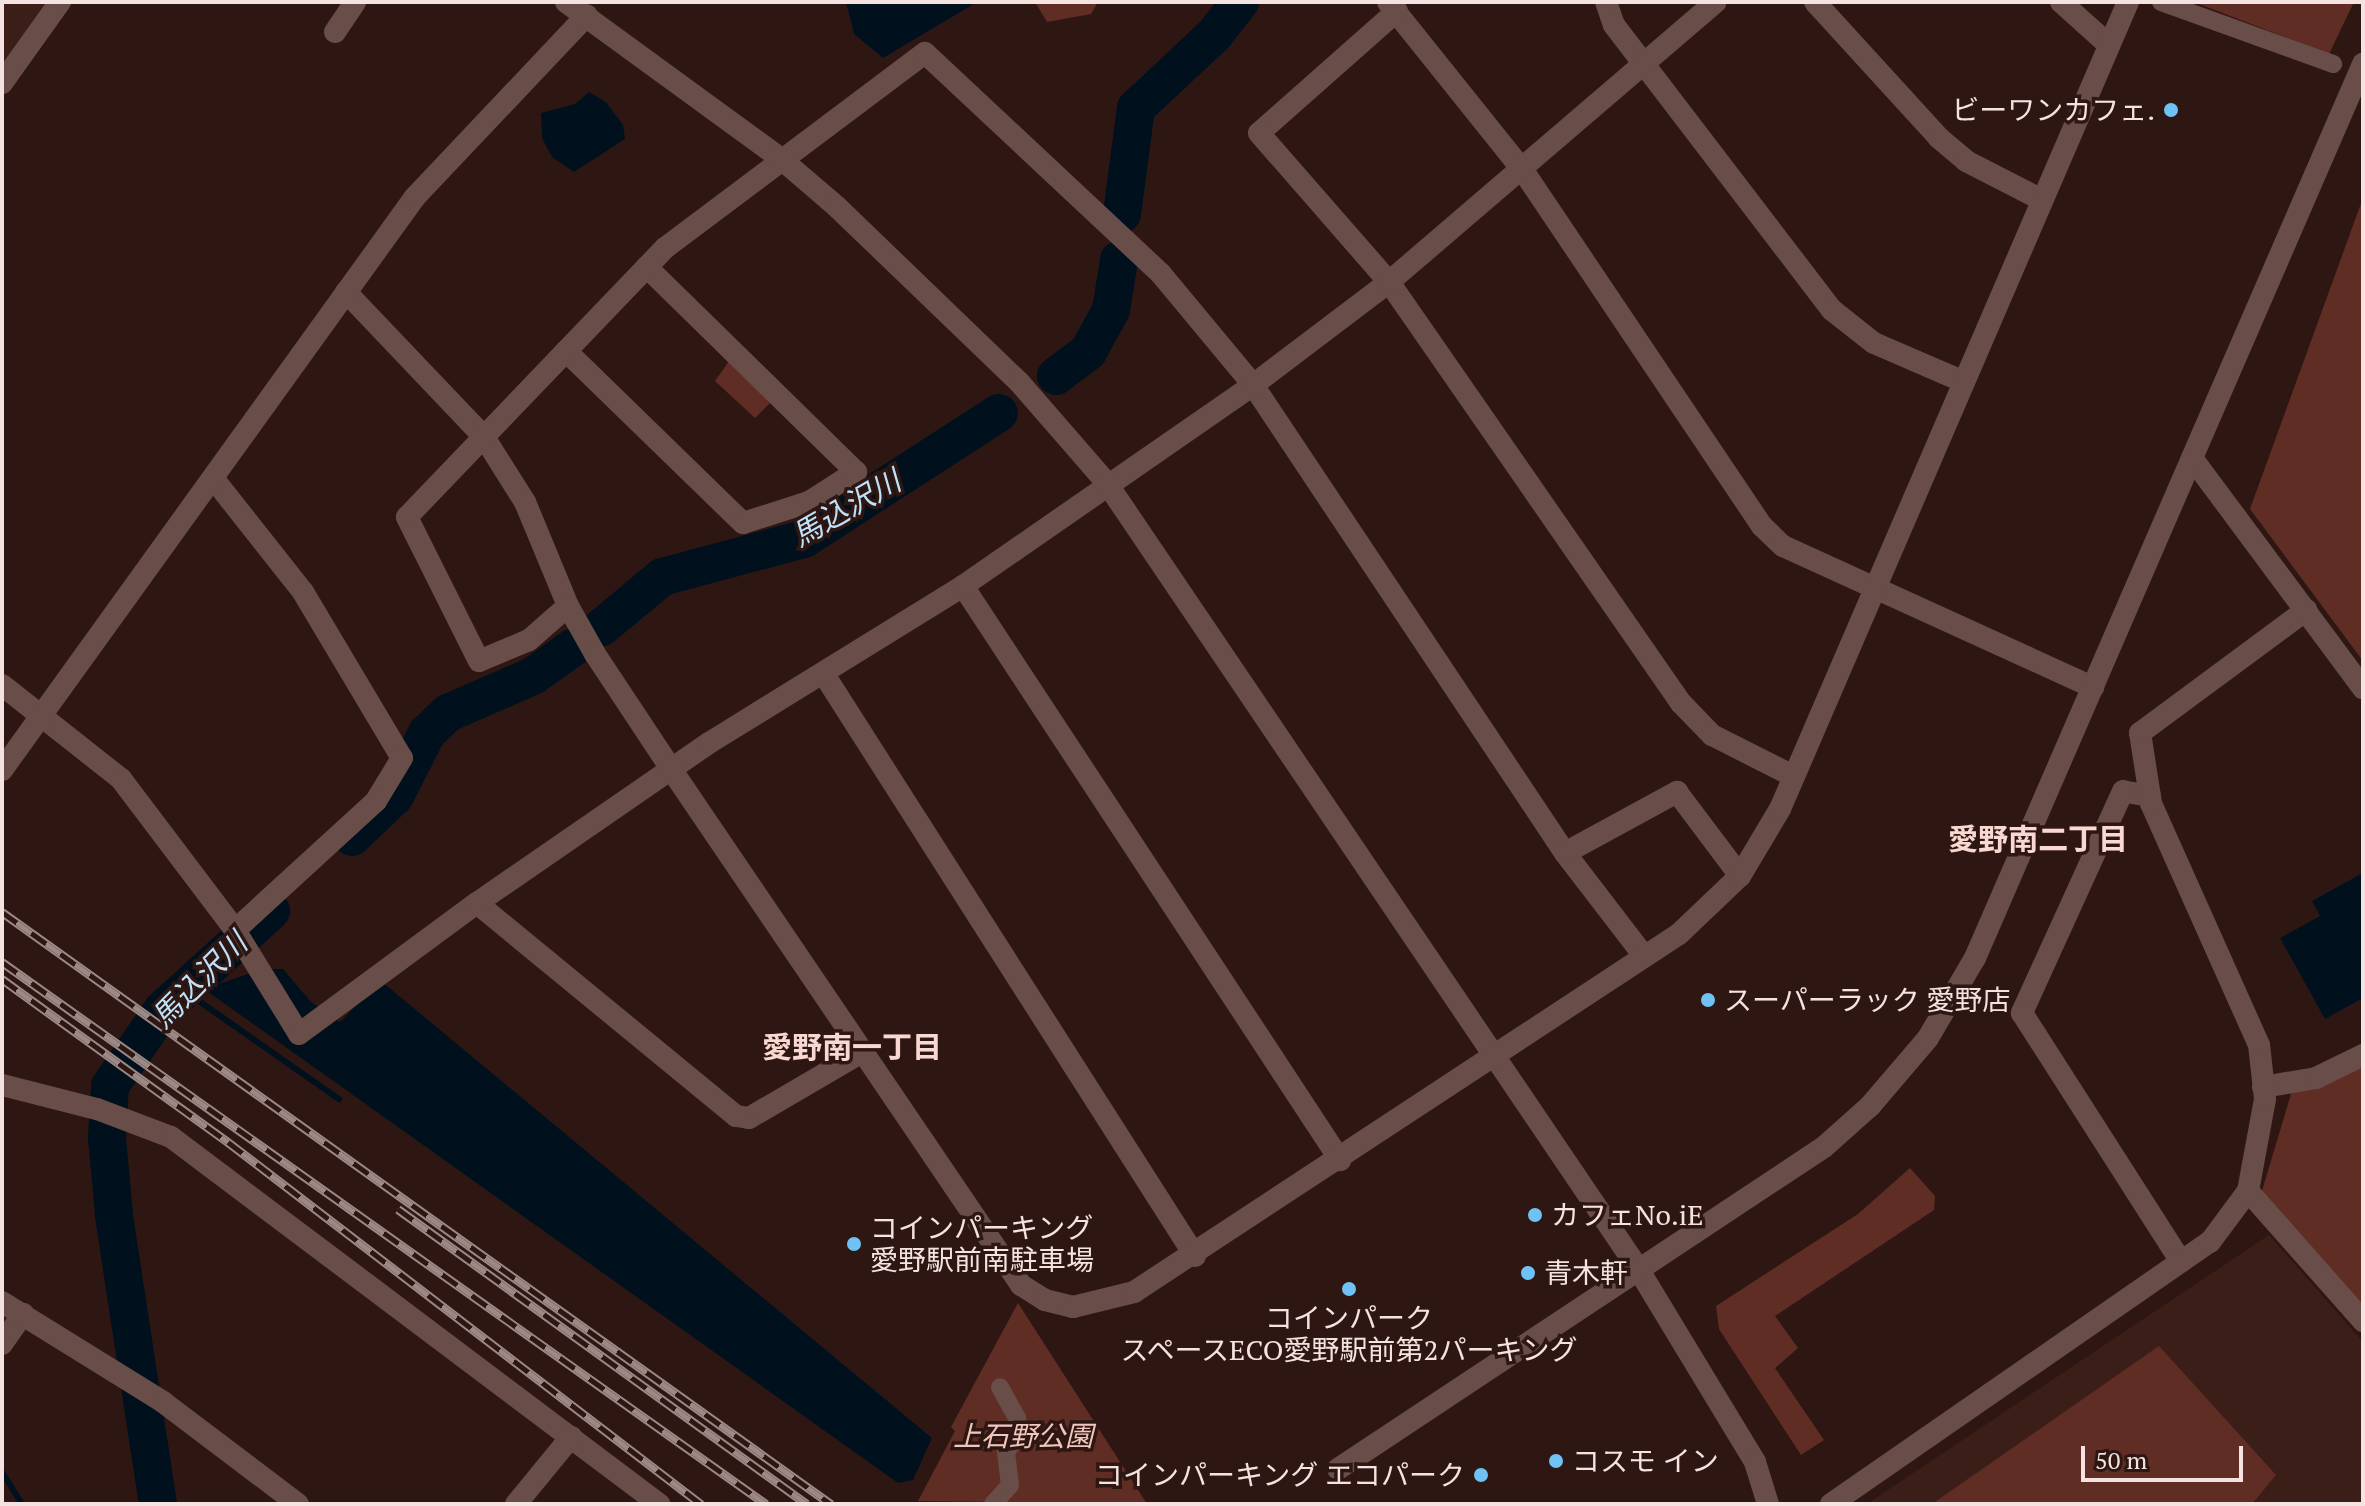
<!DOCTYPE html>
<meta charset="utf-8">
<style>
body{margin:0}
#map{position:relative;width:2365px;height:1506px;overflow:hidden;background:#2e1713;font-family:"PT Serif","Noto Sans JP",serif}
div>[style]{position:absolute}
.built>*{inset:0;background:#3c1e19}
.green>*{inset:0;background:#602d24}
.water>*{inset:0;background:#00111d}
.stream>*{height:6px;margin:-3px;padding:0 3px;transform-origin:3px;border-radius:3px;background:#00111d}
.river>*{height:38px;margin:-19px;padding:0 19px;transform-origin:19px;border-radius:19px;background:#00111d}
.pedestrian>*{height:18px;margin:-9px;padding:0 9px;transform-origin:9px;border-radius:9px;background:#684d48}
.minor>*{height:22px;margin:-11px;padding:0 11px;transform-origin:11px;border-radius:11px;background:#684d48}
.tertiary>*{height:22px;margin:-11px;padding:0 11px;transform-origin:11px;border-radius:11px;background:#684d48}
.rail>*{height:9px;margin-top:-4.5px;transform-origin:0;background:repeating-linear-gradient(90deg,#2e1713 0 18px,#9c8885 0 36px);box-sizing:border-box;border-block:2px solid #9c8885}
.dots>*{width:22px;height:22px;translate:-50% -50%;box-sizing:border-box;border:4px solid #2e1713;border-radius:50%}
span{translate:-50% -50%;white-space:nowrap;text-align:center;line-height:1.15;-webkit-text-stroke:7px #2e1713;paint-order:stroke}
.poi-label{font-size:28px;color:#f4e3e0}
.right{translate:-100% -50%;text-align:right}
.left{translate:0 -50%;text-align:left}
.park-label{font-size:28px;color:#f1c6be;font-style:italic}
.water-label{font-size:30px;color:#bee2fa;font-style:italic}
.neighbourhood-label{font-size:30px;color:#f9d8d1;font-weight:700}
.frame{position:absolute;inset:0;border:4px solid #f4e3e0;pointer-events:none}
.scale{position:absolute;left:2081px;top:1446px;width:162px;height:36px;box-sizing:border-box;border:4px solid #f4e3e0;border-top:0;padding-left:10px;font-size:24px;line-height:28px;white-space:nowrap;color:#f4e3e0;-webkit-text-stroke:6px #2e1713;paint-order:stroke}
</style>
<div id="map">
<div class="built">
<i style="clip-path:polygon(2px 2px,54px 2px,2px 71px)"></i>
<i style="clip-path:polygon(2269px 1235px,2363px 1342px,2363px 1504px,1867px 1504px)"></i>
</div>
<div class="green">
<i style="clip-path:polygon(1035px 2px,1098px 2px,1091px 14px,1047px 22px)"></i>
<i style="clip-path:polygon(2194px 2px,2354px 2px,2329px 54px)"></i>
<i style="clip-path:polygon(2363px 198px,2363px 661px,2250px 509px)"></i>
<i style="clip-path:polygon(732px 357px,770px 403px,755px 418px,715px 381px)"></i>
<i style="clip-path:polygon(2363px 1043px,2363px 1319px,2259px 1201px,2291px 1094px,2311px 1071px)"></i>
<i style="clip-path:polygon(1910px 1168px,1935px 1196px,1934px 1210px,1775px 1316px,1798px 1348px,1775px 1368px,1824px 1440px,1801px 1455px,1719px 1329px,1716px 1306px,1858px 1214px)"></i>
<i style="clip-path:polygon(1018px 1303px,1147px 1504px,918px 1501px,955px 1431px,951px 1427px)"></i>
<i style="clip-path:polygon(2159px 1346px,2276px 1475px,2252px 1504px,1932px 1504px)"></i>
</div>
<div class="water">
<i style="clip-path:polygon(846px 2px,977px 2px,883px 58px,854px 34px)"></i>
<i style="clip-path:polygon(589px 92px,606px 102px,623px 125px,625px 139px,574px 172px,552px 157px,542px 138px,541px 113px,575px 104px)"></i>
<i style="clip-path:polygon(2361px 874px,2363px 998px,2325px 1019px,2280px 938px,2320px 916px,2312px 901px)"></i>
<i style="clip-path:polygon(263px 969px,283px 969px,311px 1002px,340px 1022px,381px 981px,932px 1438px,913px 1480px,898px 1483px,204px 989px)"></i>
</div>
<div class="stream">
<i style="left:163px;top:1009px;width:29px;rotate:-36deg"></i>
<i style="left:186px;top:992px;width:187px;rotate:35deg"></i>
<i style="left:2px;top:1472px;width:38px;rotate:58deg"></i>
</div>
<div class="river">
<i style="left:1122px;top:214px;width:107px;rotate:-82.5deg"></i>
<i style="left:1136px;top:108px;width:107px;rotate:-43.1deg"></i>
<i style="left:1214px;top:35px;width:42px;rotate:-51.8deg"></i>
<i style="left:1056px;top:376px;width:40px;rotate:-37deg"></i>
<i style="left:1088px;top:352px;width:48px;rotate:-61.3deg"></i>
<i style="left:1111px;top:310px;width:51px;rotate:-80.9deg"></i>
<i style="left:602px;top:627px;width:78px;rotate:-39.8deg"></i>
<i style="left:662px;top:577px;width:147px;rotate:-15deg"></i>
<i style="left:804px;top:539px;width:232px;rotate:-32.9deg"></i>
<i style="left:352px;top:837px;width:59px;rotate:-43.6deg"></i>
<i style="left:395px;top:796px;width:71px;rotate:-63.1deg"></i>
<i style="left:427px;top:733px;width:29px;rotate:-44deg"></i>
<i style="left:448px;top:713px;width:93px;rotate:-23.5deg"></i>
<i style="left:533px;top:676px;width:50px;rotate:-35.3deg"></i>
<i style="left:158px;top:1504px;width:292px;rotate:-98.7deg"></i>
<i style="left:114px;top:1215px;width:77px;rotate:-95.2deg"></i>
<i style="left:107px;top:1138px;width:52px;rotate:-86.7deg"></i>
<i style="left:110px;top:1086px;width:93px;rotate:-55.5deg"></i>
<i style="left:163px;top:1009px;width:146px;rotate:-42.2deg"></i>
</div>
<div class="pedestrian">
<i style="left:2161px;top:2px;width:183px;rotate:19.8deg"></i>
<i style="left:993px;top:1504px;width:25px;rotate:-48deg"></i>
<i style="left:1010px;top:1485px;width:33px;rotate:-97deg"></i>
<i style="left:1006px;top:1452px;width:22px;rotate:-54deg"></i>
<i style="left:1019px;top:1434px;width:16px;rotate:-97deg"></i>
<i style="left:1017px;top:1418px;width:35px;rotate:-119deg"></i>
</div>
<div class="minor">
<i style="left:1388px;top:2px;width:214px;rotate:51.3deg"></i>
<i style="left:1522px;top:169px;width:430px;rotate:56.1deg"></i>
<i style="left:1762px;top:526px;width:29px;rotate:44deg"></i>
<i style="left:1783px;top:546px;width:341px;rotate:24.5deg"></i>
<i style="left:1606px;top:2px;width:24px;rotate:71deg"></i>
<i style="left:1614px;top:25px;width:359px;rotate:52.6deg"></i>
<i style="left:1832px;top:310px;width:53px;rotate:38.2deg"></i>
<i style="left:1874px;top:343px;width:98px;rotate:23.4deg"></i>
<i style="left:1815px;top:2px;width:184px;rotate:47.6deg"></i>
<i style="left:1939px;top:138px;width:35px;rotate:40deg"></i>
<i style="left:1966px;top:161px;width:85px;rotate:27.2deg"></i>
<i style="left:2061px;top:2px;width:64px;rotate:41.9deg"></i>
<i style="left:1397px;top:11px;width:184px;rotate:138.5deg"></i>
<i style="left:1259px;top:133px;width:198px;rotate:48.9deg"></i>
<i style="left:1389px;top:282px;width:512px;rotate:55.26deg"></i>
<i style="left:1681px;top:703px;width:45px;rotate:45.9deg"></i>
<i style="left:1712px;top:735px;width:91px;rotate:26.8deg"></i>
<i style="left:335px;top:32px;width:36px;rotate:-56deg"></i>
<i style="left:346px;top:292px;width:200px;rotate:46.4deg"></i>
<i style="left:484px;top:437px;width:77px;rotate:57.8deg"></i>
<i style="left:525px;top:502px;width:113px;rotate:67.5deg"></i>
<i style="left:568px;top:606px;width:55px;rotate:60.6deg"></i>
<i style="left:595px;top:654px;width:138px;rotate:56.5deg"></i>
<i style="left:566px;top:351px;width:247px;rotate:44.2deg"></i>
<i style="left:743px;top:523px;width:69px;rotate:-17.7deg"></i>
<i style="left:809px;top:502px;width:56px;rotate:-32.6deg"></i>
<i style="left:856px;top:472px;width:293px;rotate:-135.6deg"></i>
<i style="left:213px;top:478px;width:145px;rotate:51.7deg"></i>
<i style="left:303px;top:592px;width:193px;rotate:59.2deg"></i>
<i style="left:402px;top:758px;width:50px;rotate:121.2deg"></i>
<i style="left:376px;top:801px;width:191px;rotate:137.5deg"></i>
<i style="left:963px;top:586px;width:687px;rotate:56.7deg"></i>
<i style="left:568px;top:606px;width:52px;rotate:138.9deg"></i>
<i style="left:529px;top:640px;width:54px;rotate:157.2deg"></i>
<i style="left:479px;top:661px;width:161px;rotate:-116.6deg"></i>
<i style="left:407px;top:517px;width:373px;rotate:-46.2deg"></i>
<i style="left:665px;top:248px;width:325px;rotate:-36.9deg"></i>
<i style="left:925px;top:53px;width:323px;rotate:43.1deg"></i>
<i style="left:1161px;top:274px;width:144px;rotate:50.3deg"></i>
<i style="left:1253px;top:385px;width:562px;rotate:56.31deg"></i>
<i style="left:1565px;top:853px;width:130px;rotate:52.5deg"></i>
<i style="left:825px;top:676px;width:688px;rotate:57.46deg"></i>
<i style="left:2px;top:685px;width:152px;rotate:38.3deg"></i>
<i style="left:121px;top:779px;width:189px;rotate:52.9deg"></i>
<i style="left:235px;top:930px;width:122px;rotate:58.4deg"></i>
<i style="left:299px;top:1034px;width:221px;rotate:-36.4deg"></i>
<i style="left:2px;top:770px;width:706px;rotate:-54.22deg"></i>
<i style="left:415px;top:197px;width:250px;rotate:-46.6deg"></i>
<i style="left:2150px;top:796px;width:27px;rotate:-170deg"></i>
<i style="left:2123px;top:791px;width:244px;rotate:114.5deg"></i>
<i style="left:2022px;top:1013px;width:295px;rotate:57.4deg"></i>
<i style="left:1565px;top:853px;width:128px;rotate:-28.6deg"></i>
<i style="left:1677px;top:792px;width:105px;rotate:53.1deg"></i>
<i style="left:862px;top:1052px;width:131px;rotate:149.7deg"></i>
<i style="left:749px;top:1118px;width:13px;rotate:-171deg"></i>
<i style="left:736px;top:1116px;width:335px;rotate:-140.6deg"></i>
<i style="left:477px;top:903px;width:282px;rotate:-34.6deg"></i>
<i style="left:709px;top:743px;width:299px;rotate:-31.7deg"></i>
<i style="left:963px;top:586px;width:353px;rotate:-34.7deg"></i>
<i style="left:1253px;top:385px;width:171px;rotate:-37.1deg"></i>
<i style="left:1389px;top:282px;width:430px;rotate:-40.6deg"></i>
<i style="left:2px;top:1085px;width:98px;rotate:14.2deg"></i>
<i style="left:97px;top:1109px;width:79px;rotate:20.7deg"></i>
<i style="left:171px;top:1137px;width:611px;rotate:36.94deg"></i>
<i style="left:2263px;top:1087px;width:54px;rotate:-9.6deg"></i>
<i style="left:2316px;top:1078px;width:52px;rotate:-26.1deg"></i>
<i style="left:2248px;top:1191px;width:174px;rotate:48.5deg"></i>
<i style="left:2px;top:1344px;width:37px;rotate:-55deg"></i>
<i style="left:516px;top:1504px;width:87px;rotate:-50.6deg"></i>
<i style="left:1831px;top:1504px;width:461px;rotate:-34.7deg"></i>
<i style="left:2210px;top:1242px;width:64px;rotate:-53.3deg"></i>
<i style="left:2248px;top:1191px;width:94px;rotate:-79.5deg"></i>
<i style="left:2265px;top:1099px;width:54px;rotate:-96.3deg"></i>
<i style="left:2259px;top:1045px;width:265px;rotate:-114.1deg"></i>
<i style="left:2151px;top:803px;width:71px;rotate:-98.9deg"></i>
<i style="left:2140px;top:733px;width:207px;rotate:-36.5deg"></i>
</div>
<div class="tertiary">
<i style="left:566px;top:2px;width:265px;rotate:36.1deg"></i>
<i style="left:780px;top:158px;width:74px;rotate:40.6deg"></i>
<i style="left:836px;top:206px;width:254px;rotate:43.9deg"></i>
<i style="left:1019px;top:382px;width:133px;rotate:49deg"></i>
<i style="left:1106px;top:482px;width:948px;rotate:55.92deg"></i>
<i style="left:1637px;top:1267px;width:228px;rotate:58.8deg"></i>
<i style="left:1755px;top:1462px;width:44px;rotate:72.8deg"></i>
<i style="left:2px;top:83px;width:100px;rotate:-54.4deg"></i>
<i style="left:2192px;top:458px;width:287px;rotate:53.4deg"></i>
<i style="left:671px;top:769px;width:624px;rotate:55.85deg"></i>
<i style="left:1021px;top:1285px;width:28px;rotate:32deg"></i>
<i style="left:1045px;top:1300px;width:29px;rotate:14deg"></i>
<i style="left:1073px;top:1307px;width:63px;rotate:-13.8deg"></i>
<i style="left:1134px;top:1292px;width:652px;rotate:-33.3deg"></i>
<i style="left:1679px;top:934px;width:84px;rotate:-43.6deg"></i>
<i style="left:1740px;top:876px;width:78px;rotate:-59.2deg"></i>
<i style="left:1780px;top:809px;width:879px;rotate:-66.67deg"></i>
<i style="left:2px;top:1302px;width:190px;rotate:31.8deg"></i>
<i style="left:163px;top:1402px;width:169px;rotate:37.1deg"></i>
<i style="left:1338px;top:1469px;width:583px;rotate:-33.53deg"></i>
<i style="left:1824px;top:1147px;width:62px;rotate:-41.7deg"></i>
<i style="left:1870px;top:1106px;width:89px;rotate:-49.5deg"></i>
<i style="left:1928px;top:1038px;width:93px;rotate:-59.6deg"></i>
<i style="left:1975px;top:958px;width:975px;rotate:-66.54deg"></i>
</div>
<div class="rail">
<i style="left:2px;top:912px;width:1019px;rotate:35.53deg"></i>
<i style="left:2px;top:962px;width:937px;rotate:35.35deg"></i>
<i style="left:2px;top:979px;width:279px;rotate:35.8deg"></i>
<i style="left:228px;top:1142px;width:596px;rotate:37.43deg"></i>
<i style="left:398px;top:1209px;width:504px;rotate:35.8deg"></i>
</div>
<div class="dots">
<i style="left:2171px;top:110px;background:#6fc2f4"></i>
<i style="left:1708px;top:1000px;background:#6fc2f4"></i>
<i style="left:1535px;top:1215px;background:#6fc2f4"></i>
<i style="left:854px;top:1244px;background:#6fc2f4"></i>
<i style="left:1528px;top:1273px;background:#6fc2f4"></i>
<i style="left:1349px;top:1289px;background:#6fc2f4"></i>
<i style="left:1556px;top:1461px;background:#6fc2f4"></i>
<i style="left:1481px;top:1475px;background:#6fc2f4"></i>
</div>
<div class="poi-label">
<span class="right" style="left:2155px;top:110px">ビーワンカフェ.</span>
<span class="left" style="left:1724px;top:1000px">スーパーラック 愛野店</span>
<span class="left" style="left:1551px;top:1215px">カフェNo.iE</span>
<span class="left" style="left:870px;top:1244px">コインパーキング<br>愛野駅前南駐車場</span>
<span class="left" style="left:1544px;top:1273px">青木軒</span>
<span style="left:1349px;top:1334px">コインパーク<br>スペースECO愛野駅前第2パーキング</span>
<span class="left" style="left:1572px;top:1461px">コスモ イン</span>
<span class="right" style="left:1465px;top:1475px">コインパーキング エコパーク</span>
</div>
<div class="park-label">
<span style="left:1023px;top:1436px">上石野公園</span>
</div>
<div class="water-label">
<span style="left:846px;top:508px;rotate:-30deg">馬込沢川</span>
<span style="left:199px;top:980px;rotate:-45deg">馬込沢川</span>
</div>
<div class="neighbourhood-label">
<span style="left:2038px;top:839px">愛野南二丁目</span>
<span style="left:852px;top:1047px">愛野南一丁目</span>
</div>
<div class="frame"></div>
<div class="scale">50 m</div>
</div>
